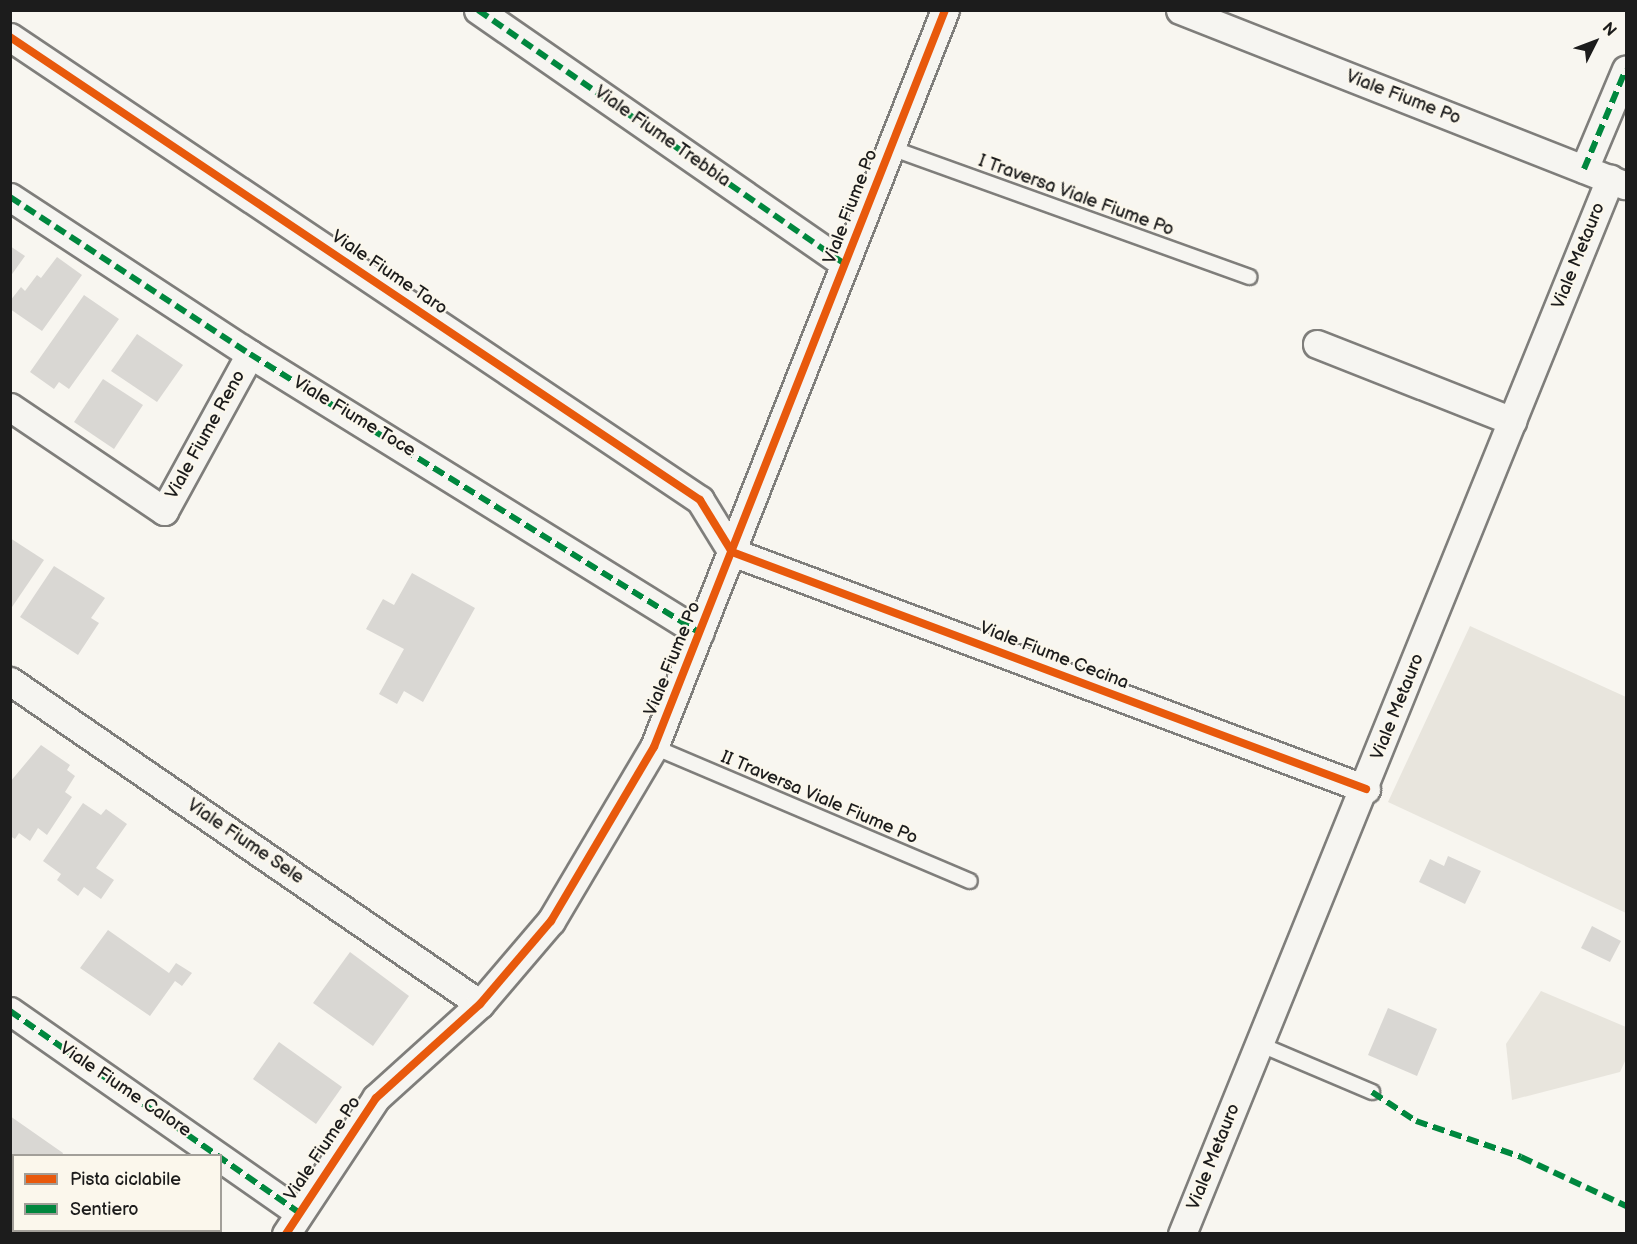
<!DOCTYPE html>
<style>
body{margin:0}
#map{position:relative;width:1637px;height:1244px;overflow:hidden;background:#f8f6f0;font-family:"Balsamiq Sans",sans-serif}
div>[style]{position:absolute}
.built>*{inset:0;background:#e8e5dd}
.building>*{inset:0;background:#d9d7d3}
.roads{filter:drop-shadow(2px 0 #7f7e7b) drop-shadow(-2px 0 #7f7e7b) drop-shadow(0 2px #7f7e7b) drop-shadow(0 -2px #7f7e7b)}
.lane>*{height:14px;margin:-7px;padding:0 7px;transform-origin:7px;border-radius:7px;background:#f6f5f1}
.street>*{height:27px;margin:-13.5px;padding:0 13.5px;transform-origin:13.5px;border-radius:13.5px;background:#f6f5f1}
.quiet>*{height:6px;margin-top:-3px;transform-origin:0;background:repeating-linear-gradient(90deg,#00873e 0 12px,transparent 0 18px)}
.cycleway>*{height:8px;margin:-4px;padding:0 4px;transform-origin:4px;border-radius:4px;background:#e8590c}
span{translate:-50% -50%;white-space:nowrap;text-align:center;line-height:1.15;-webkit-text-stroke:4.5px #fbf7ec;paint-order:stroke}
.street-label{font-size:18px;color:#1c1c1c}
.frame{position:absolute;inset:0;border:12px solid #1c1c1c;pointer-events:none}
.legend{position:absolute;left:12px;top:1154px;width:210px;height:78px;box-sizing:border-box;background:#fbf7ec;border:2px solid #a29f99;margin:0;padding:8px 10px;list-style:none;font-size:18px;color:#1c1c1c}
.legend li{display:flex;align-items:center;gap:12px;height:30px}
.legend b{width:30px;border:2px solid #a29f99}
.north{position:absolute;left:1565px;top:12px;width:60px;height:60px;-webkit-text-stroke:4px #fbf7ec;paint-order:stroke;rotate:48deg;font-size:16px;font-weight:700;line-height:24px;text-align:center;color:#1c1c1c}
.north::after{content:'';display:block;margin:auto;width:21px;height:27px;background:#1c1c1c;clip-path:polygon(50% 0,100% 100%,50% 72%,0 100%)}
</style>
<div id="map">
<div class="built">
<i style="clip-path:polygon(1470px 626px,1626px 697px,1626px 913px,1388px 802px)"></i>
<i style="clip-path:polygon(1541px 991px,1626px 1027px,1626px 1059px,1620px 1072px,1512px 1100px,1506px 1044px)"></i>
</div>
<div class="building">
<i style="clip-path:polygon(10px 246px,25px 256px,10px 277px)"></i>
<i style="clip-path:polygon(57px 257px,82px 275px,42px 331px,10px 309px,10px 301px,21px 287px,25px 291px,37px 275px,41px 278px)"></i>
<i style="clip-path:polygon(84px 295px,119px 319px,69px 389px,59px 382px,54px 389px,30px 372px)"></i>
<i style="clip-path:polygon(137px 334px,183px 365px,157px 402px,111px 371px)"></i>
<i style="clip-path:polygon(103px 379px,143px 405px,114px 449px,74px 422px)"></i>
<i style="clip-path:polygon(10px 538px,44px 560px,10px 610px)"></i>
<i style="clip-path:polygon(54px 566px,105px 598px,91px 618px,99px 623px,78px 655px,20px 617px)"></i>
<i style="clip-path:polygon(412px 573px,475px 608px,423px 702px,404px 691px,397px 704px,379px 694px,404px 649px,366px 629px,383px 599px,394px 605px)"></i>
<i style="clip-path:polygon(41px 745px,70px 765px,67px 770px,75px 776px,65px 792px,72px 797px,47px 835px,38px 828px,30px 841px,19px 833px,15px 839px,10px 836px,10px 782px)"></i>
<i style="clip-path:polygon(83px 803px,101px 815px,106px 809px,127px 824px,96px 868px,114px 880px,101px 899px,84px 887px,78px 896px,57px 880px,61px 874px,43px 861px)"></i>
<i style="clip-path:polygon(1448px 856px,1481px 871px,1465px 904px,1419px 882px,1430px 859px,1444px 866px)"></i>
<i style="clip-path:polygon(1592px 926px,1621px 941px,1610px 962px,1581px 948px)"></i>
<i style="clip-path:polygon(108px 930px,169px 973px,176px 963px,192px 973px,182px 986px,175px 981px,150px 1016px,80px 968px)"></i>
<i style="clip-path:polygon(350px 952px,409px 996px,373px 1046px,313px 1003px)"></i>
<i style="clip-path:polygon(1388px 1008px,1437px 1029px,1417px 1076px,1368px 1055px)"></i>
<i style="clip-path:polygon(279px 1042px,342px 1087px,316px 1124px,253px 1079px)"></i>
<i style="clip-path:polygon(10px 1116px,63px 1153px,62px 1156px,14px 1156px,14px 1167px,10px 1165px)"></i>
<i style="clip-path:polygon(10px 1194px,14px 1230px,26px 1230px,24px 1234px,10px 1234px)"></i>
<i style="clip-path:polygon(61px 1230px,138px 1230px,136px 1234px)"></i>
<i style="clip-path:polygon(147px 1230px,200px 1230px,204px 1234px,145px 1234px)"></i>
</div>
<div class="roads">
<div class="lane">
<i style="left:891px;top:148px;width:381px;rotate:19.8deg"></i>
<i style="left:654px;top:747px;width:343px;rotate:23deg"></i>
<i style="left:1259px;top:1044px;width:123px;rotate:23deg"></i>
</div>
<div class="street">
<i style="left:478px;top:10px;width:446px;rotate:34.7deg"></i>
<i style="left:1180px;top:10px;width:478px;rotate:21.5deg"></i>
<i style="left:10px;top:37px;width:831px;rotate:33.86deg"></i>
<i style="left:700px;top:500px;width:61px;rotate:58.4deg"></i>
<i style="left:732px;top:552px;width:677px;rotate:20.5deg"></i>
<i style="left:1584px;top:169px;width:108px;rotate:-67.2deg"></i>
<i style="left:10px;top:197px;width:287px;rotate:33.2deg"></i>
<i style="left:250px;top:354px;width:529px;rotate:31.8deg"></i>
<i style="left:1317px;top:344px;width:210px;rotate:21.5deg"></i>
<i style="left:10px;top:407px;width:186px;rotate:34deg"></i>
<i style="left:164px;top:511px;width:179px;rotate:-61.3deg"></i>
<i style="left:10px;top:681px;width:570px;rotate:34.5deg"></i>
<i style="left:10px;top:1011px;width:351px;rotate:34.9deg"></i>
<i style="left:286px;top:1234px;width:163px;rotate:-56.5deg"></i>
<i style="left:376px;top:1098px;width:140px;rotate:-42.1deg"></i>
<i style="left:480px;top:1004px;width:109px;rotate:-49.5deg"></i>
<i style="left:551px;top:921px;width:202px;rotate:-59.4deg"></i>
<i style="left:654px;top:747px;width:792px;rotate:-68.45deg"></i>
<i style="left:1182px;top:1234px;width:1139px;rotate:-67.92deg"></i>
</div>
</div>
<div class="quiet">
<i style="left:478px;top:10px;width:446px;rotate:34.7deg"></i>
<i style="left:1584px;top:169px;width:108px;rotate:-67.2deg"></i>
<i style="left:10px;top:197px;width:287px;rotate:33.2deg"></i>
<i style="left:250px;top:354px;width:529px;rotate:31.8deg"></i>
<i style="left:10px;top:1011px;width:351px;rotate:34.9deg"></i>
<i style="left:1372px;top:1092px;width:53px;rotate:33.4deg"></i>
<i style="left:1416px;top:1121px;width:111px;rotate:18.9deg"></i>
<i style="left:1521px;top:1157px;width:116px;rotate:25deg"></i>
</div>
<div class="cycleway">
<i style="left:10px;top:37px;width:831px;rotate:33.86deg"></i>
<i style="left:700px;top:500px;width:61px;rotate:58.4deg"></i>
<i style="left:732px;top:552px;width:677px;rotate:20.5deg"></i>
<i style="left:286px;top:1234px;width:163px;rotate:-56.5deg"></i>
<i style="left:376px;top:1098px;width:140px;rotate:-42.1deg"></i>
<i style="left:480px;top:1004px;width:109px;rotate:-49.5deg"></i>
<i style="left:551px;top:921px;width:202px;rotate:-59.4deg"></i>
<i style="left:654px;top:747px;width:792px;rotate:-68.45deg"></i>
</div>
<div class="street-label">
<span style="left:1403px;top:98px;rotate:21deg">Viale Fiume Po</span>
<span style="left:662px;top:137px;rotate:35deg">Viale Fiume Trebbia</span>
<span style="left:1076px;top:196px;rotate:20deg">I Traversa Viale Fiume Po</span>
<span style="left:851px;top:207px;rotate:-69deg">Viale Fiume Po</span>
<span style="left:1579px;top:256px;rotate:-68deg">Viale Metauro</span>
<span style="left:389px;top:273px;rotate:34deg">Viale Fiume Taro</span>
<span style="left:354px;top:417px;rotate:31deg">Viale Fiume Toce</span>
<span style="left:206px;top:435px;rotate:-61deg">Viale Fiume Reno</span>
<span style="left:1054px;top:656px;rotate:21deg">Viale Fiume Cecina</span>
<span style="left:673px;top:659px;rotate:-68deg">Viale Fiume Po</span>
<span style="left:1398px;top:707px;rotate:-68deg">Viale Metauro</span>
<span style="left:819px;top:798px;rotate:23deg">II Traversa Viale Fiume Po</span>
<span style="left:245px;top:842px;rotate:34deg">Viale Fiume Sele</span>
<span style="left:125px;top:1090px;rotate:34deg">Viale Fiume Calore</span>
<span style="left:323px;top:1149px;rotate:-56deg">Viale Fiume Po</span>
<span style="left:1214px;top:1157px;rotate:-68deg">Viale Metauro</span>
</div>
<div class="frame"></div>
<ul class="legend">
<li><b style="height:8px;background:#e8590c"></b>Pista ciclabile</li>
<li><b style="height:8px;background:#00873e"></b>Sentiero</li>
</ul>
<div class="north">N</div>
</div>
